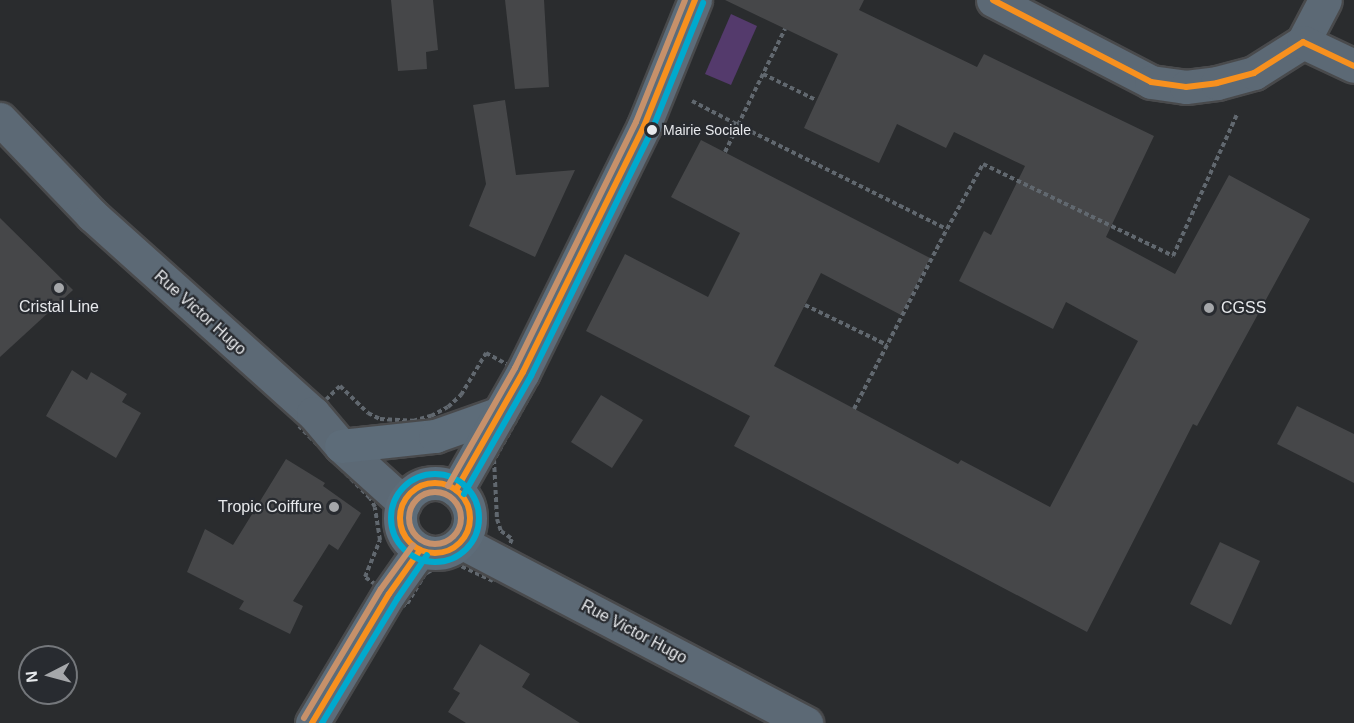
<!DOCTYPE html>
<style>
body{margin:0}
#map{position:relative;width:1354px;height:723px;overflow:hidden;background:#2a2c2e;font-family:Arial,sans-serif}
div>[style]{position:absolute}
.green>*{inset:0;background:#543a6c}
.building>*{inset:0;background:#464749}
.path>*{height:4px;margin-top:-2px;transform-origin:0;background:repeating-linear-gradient(90deg,#61686f 0 4.5px,transparent 0 7.5px)}
.roads{filter:drop-shadow(2px 0 #494a4c) drop-shadow(-2px 0 #494a4c) drop-shadow(0 2px #494a4c) drop-shadow(0 -2px #494a4c)}
.street>*{height:33px;margin:-16.5px;padding:0 16.5px;transform-origin:16.5px;border-radius:16.5px;background:#5c6975}
.secondary>*{height:33px;margin:-16.5px;padding:0 16.5px;transform-origin:16.5px;border-radius:16.5px;background:#5d6c79}
.secondary>.ring{margin:-16.5px;padding:0;box-sizing:content-box;background:none;border:33px solid #5d6c79;border-radius:50%}
.bus-1>*{height:6px;margin:-3px;padding:0 3px;transform-origin:3px;border-radius:3px;background:#f7901e}
.bus-1>.ring{margin:-3px;padding:0;box-sizing:content-box;background:none;border:6px solid #f7901e;border-radius:50%}
.bus-2>*{height:6px;margin:-3px;padding:0 3px;transform-origin:3px;border-radius:3px;background:#00a9ce}
.bus-2>.ring{margin:-3px;padding:0;box-sizing:content-box;background:none;border:6px solid #00a9ce;border-radius:50%}
.bus-3>*{height:6px;margin:-3px;padding:0 3px;transform-origin:3px;border-radius:3px;background:#c7916a}
.bus-3>.ring{margin:-3px;padding:0;box-sizing:content-box;background:none;border:6px solid #c7916a;border-radius:50%}
.dots>*{width:16px;height:16px;translate:-50% -50%;box-sizing:border-box;border:3px solid #282b30;border-radius:50%}
span{translate:-50% -50%;white-space:nowrap;text-align:center;line-height:1.15;-webkit-text-stroke:4.5px #282b30;paint-order:stroke}
.bus-label{font-size:14px;color:#e7e9ec}
.left{translate:0 -50%;text-align:left}
.poi-label{font-size:16px;color:#e7e9ec}
.right{translate:-100% -50%;text-align:right}
.street-label{font-size:16px;color:#e7e9ec}
.north{position:absolute;left:18px;top:645px;width:60px;height:60px;box-sizing:border-box;background:#282b30;border:2px solid #74777b;border-radius:50%;rotate:264deg;font-size:16px;font-weight:700;line-height:24px;text-align:center;color:#e7e9ec}
.north::after{content:'';display:block;margin:auto;width:21px;height:27px;background:#a5a7aa;clip-path:polygon(50% 0,100% 100%,50% 72%,0 100%)}
</style>
<div id="map">
<div class="green">
<i style="clip-path:polygon(731px 14px,757px 26px,731px 85px,705px 74px)"></i>
</div>
<div class="building">
<i style="clip-path:polygon(391px 0,433px 0,438px 50px,426px 52px,427px 69px,398px 71px)"></i>
<i style="clip-path:polygon(505px 0,544px 0,549px 87px,515px 89px)"></i>
<i style="clip-path:polygon(725px 0,864px 0,859px 10px,977px 67px,984px 54px,1154px 136px,1106px 237px,1175px 274px,1229px 175px,1310px 219px,1197px 426px,1193px 424px,1087px 632px,734px 446px,750px 416px,586px 331px,625px 254px,708px 297px,740px 233px,671px 197px,701px 140px,930px 258px,901px 315px,821px 273px,774px 366px,958px 464px,961px 460px,1050px 507px,1138px 341px,1066px 302px,1053px 329px,959px 281px,984px 231px,991px 235px,1025px 166px,954px 132px,946px 148px,897px 124px,879px 163px,804px 128px,838px 54px)"></i>
<i style="clip-path:polygon(505px 100px,516px 175px,575px 170px,535px 257px,469px 226px,486px 184px,473px 105px)"></i>
<i style="clip-path:polygon(0 218px,73px 290px,0 357px)"></i>
<i style="clip-path:polygon(72px 370px,87px 380px,91px 372px,127px 394px,122px 402px,141px 413px,116px 458px,46px 416px)"></i>
<i style="clip-path:polygon(601px 395px,643px 420px,612px 468px,571px 442px)"></i>
<i style="clip-path:polygon(1297px 406px,1354px 434px,1354px 483px,1277px 444px)"></i>
<i style="clip-path:polygon(286px 459px,325px 483px,323px 486px,361px 513px,338px 550px,329px 544px,293px 601px,303px 606px,290px 634px,239px 609px,244px 601px,187px 572px,205px 529px,233px 545px)"></i>
<i style="clip-path:polygon(1220px 542px,1260px 561px,1231px 625px,1190px 604px)"></i>
<i style="clip-path:polygon(480px 644px,530px 674px,522px 687px,580px 723px,466px 723px,448px 712px,460px 693px,453px 689px)"></i>
</div>
<div class="path">
<i style="left:763px;top:74px;width:59px;rotate:26.1deg"></i>
<i style="left:692px;top:101px;width:52px;rotate:27.6deg"></i>
<i style="left:738px;top:125px;width:107px;rotate:-63.9deg"></i>
<i style="left:725px;top:152px;width:30px;rotate:-64deg"></i>
<i style="left:738px;top:125px;width:233px;rotate:26.5deg"></i>
<i style="left:947px;top:229px;width:74px;rotate:-61deg"></i>
<i style="left:983px;top:164px;width:211px;rotate:25.8deg"></i>
<i style="left:1173px;top:256px;width:156px;rotate:-65.7deg"></i>
<i style="left:805px;top:305px;width:91px;rotate:26deg"></i>
<i style="left:486px;top:353px;width:59px;rotate:28.3deg"></i>
<i style="left:538px;top:381px;width:90px;rotate:119.1deg"></i>
<i style="left:494px;top:460px;width:59px;rotate:87.1deg"></i>
<i style="left:497px;top:519px;width:13px;rotate:72deg"></i>
<i style="left:501px;top:531px;width:14px;rotate:36deg"></i>
<i style="left:512px;top:539px;width:46px;rotate:114.3deg"></i>
<i style="left:493px;top:581px;width:38px;rotate:-155deg"></i>
<i style="left:459px;top:565px;width:22px;rotate:175deg"></i>
<i style="left:437px;top:567px;width:14px;rotate:150deg"></i>
<i style="left:425px;top:574px;width:37px;rotate:121deg"></i>
<i style="left:406px;top:606px;width:50px;rotate:-144.7deg"></i>
<i style="left:365px;top:577px;width:40px;rotate:-68deg"></i>
<i style="left:380px;top:540px;width:33px;rotate:-99deg"></i>
<i style="left:375px;top:507px;width:10px;rotate:-119deg"></i>
<i style="left:370px;top:498px;width:101px;rotate:-134.6deg"></i>
<i style="left:299px;top:426px;width:57px;rotate:-44.3deg"></i>
<i style="left:340px;top:386px;width:39px;rotate:44deg"></i>
<i style="left:368px;top:413px;width:13px;rotate:27deg"></i>
<i style="left:380px;top:419px;width:33px;rotate:3deg"></i>
<i style="left:413px;top:421px;width:19px;rotate:-16deg"></i>
<i style="left:431px;top:416px;width:19px;rotate:-28deg"></i>
<i style="left:448px;top:407px;width:18px;rotate:-43deg"></i>
<i style="left:461px;top:395px;width:49px;rotate:-59.2deg"></i>
<i style="left:854px;top:409px;width:203px;rotate:-62.7deg"></i>
</div>
<div class="roads">
<div class="street">
<i style="left:993px;top:0;width:178px;rotate:27.4deg"></i>
<i style="left:1151px;top:82px;width:35px;rotate:8deg"></i>
<i style="left:1186px;top:87px;width:31px;rotate:-7deg"></i>
<i style="left:1217px;top:83px;width:38px;rotate:-15deg"></i>
<i style="left:1254px;top:73px;width:58px;rotate:-32.3deg"></i>
<i style="left:1303px;top:42px;width:47px;rotate:-62.4deg"></i>
<i style="left:1303px;top:42px;width:56px;rotate:25.2deg"></i>
<i style="left:0;top:119px;width:133px;rotate:46.2deg"></i>
<i style="left:92px;top:215px;width:297px;rotate:41.9deg"></i>
<i style="left:313px;top:413px;width:43px;rotate:49.7deg"></i>
<i style="left:341px;top:446px;width:85px;rotate:42.1deg"></i>
<i style="left:461px;top:542px;width:390px;rotate:27.7deg"></i>
</div>
<div class="secondary">
<i style="left:341px;top:446px;width:95px;rotate:-6.1deg"></i>
<i style="left:435px;top:436px;width:69px;rotate:-19.5deg"></i>
<i class="ring" style="left:400px;top:483px;width:37px;height:37px"></i>
<i style="left:456px;top:490px;width:136px;rotate:-60.4deg"></i>
<i style="left:523px;top:372px;width:274px;rotate:-63.8deg"></i>
<i style="left:644px;top:126px;width:136px;rotate:-68deg"></i>
<i style="left:312px;top:723px;width:150px;rotate:-59.2deg"></i>
<i style="left:389px;top:594px;width:54px;rotate:-54.8deg"></i>
</div>
</div>
<div class="bus-1">
<i style="left:993px;top:0;width:178px;rotate:27.4deg"></i>
<i style="left:1151px;top:82px;width:35px;rotate:8deg"></i>
<i style="left:1186px;top:87px;width:31px;rotate:-7deg"></i>
<i style="left:1217px;top:83px;width:38px;rotate:-15deg"></i>
<i style="left:1254px;top:73px;width:58px;rotate:-32.3deg"></i>
<i style="left:1303px;top:42px;width:56px;rotate:25.2deg"></i>
<i class="ring" style="left:400px;top:483px;width:64px;height:64px"></i>
<i style="left:456px;top:490px;width:136px;rotate:-60.4deg"></i>
<i style="left:523px;top:372px;width:274px;rotate:-63.8deg"></i>
<i style="left:644px;top:126px;width:136px;rotate:-68deg"></i>
<i style="left:312px;top:723px;width:150px;rotate:-59.2deg"></i>
<i style="left:389px;top:594px;width:54px;rotate:-54.8deg"></i>
</div>
<div class="bus-2">
<i class="ring" style="left:391px;top:474px;width:82px;height:82px"></i>
<i style="left:464px;top:494px;width:136px;rotate:-60.4deg"></i>
<i style="left:531px;top:376px;width:274px;rotate:-63.8deg"></i>
<i style="left:652px;top:130px;width:137px;rotate:-68.1deg"></i>
<i style="left:322px;top:723px;width:145px;rotate:-58.8deg"></i>
<i style="left:397px;top:599px;width:53px;rotate:-55.7deg"></i>
</div>
<div class="bus-3">
<i style="left:448px;top:486px;width:136px;rotate:-60.4deg"></i>
<i style="left:515px;top:368px;width:274px;rotate:-63.8deg"></i>
<i style="left:636px;top:122px;width:131px;rotate:-68.1deg"></i>
<i class="ring" style="left:409px;top:492px;width:46px;height:46px"></i>
<i style="left:304px;top:718px;width:150px;rotate:-59.2deg"></i>
<i style="left:381px;top:589px;width:54px;rotate:-54deg"></i>
</div>
<div class="dots">
<i style="left:652px;top:130px;background:#e7e9ec"></i>
<i style="left:59px;top:288px;background:#a5a7aa"></i>
<i style="left:1209px;top:308px;background:#a5a7aa"></i>
<i style="left:334px;top:507px;background:#a5a7aa"></i>
</div>
<div class="bus-label">
<span class="left" style="left:663px;top:130px">Mairie Sociale</span>
</div>
<div class="poi-label">
<span style="left:59px;top:307px">Cristal Line</span>
<span class="left" style="left:1221px;top:308px">CGSS</span>
<span class="right" style="left:322px;top:507px">Tropic Coiffure</span>
</div>
<div class="street-label">
<span style="left:200px;top:313px;rotate:42deg">Rue Victor Hugo</span>
<span style="left:634px;top:632px;rotate:28deg">Rue Victor Hugo</span>
</div>
<div class="north">N</div>
</div>
